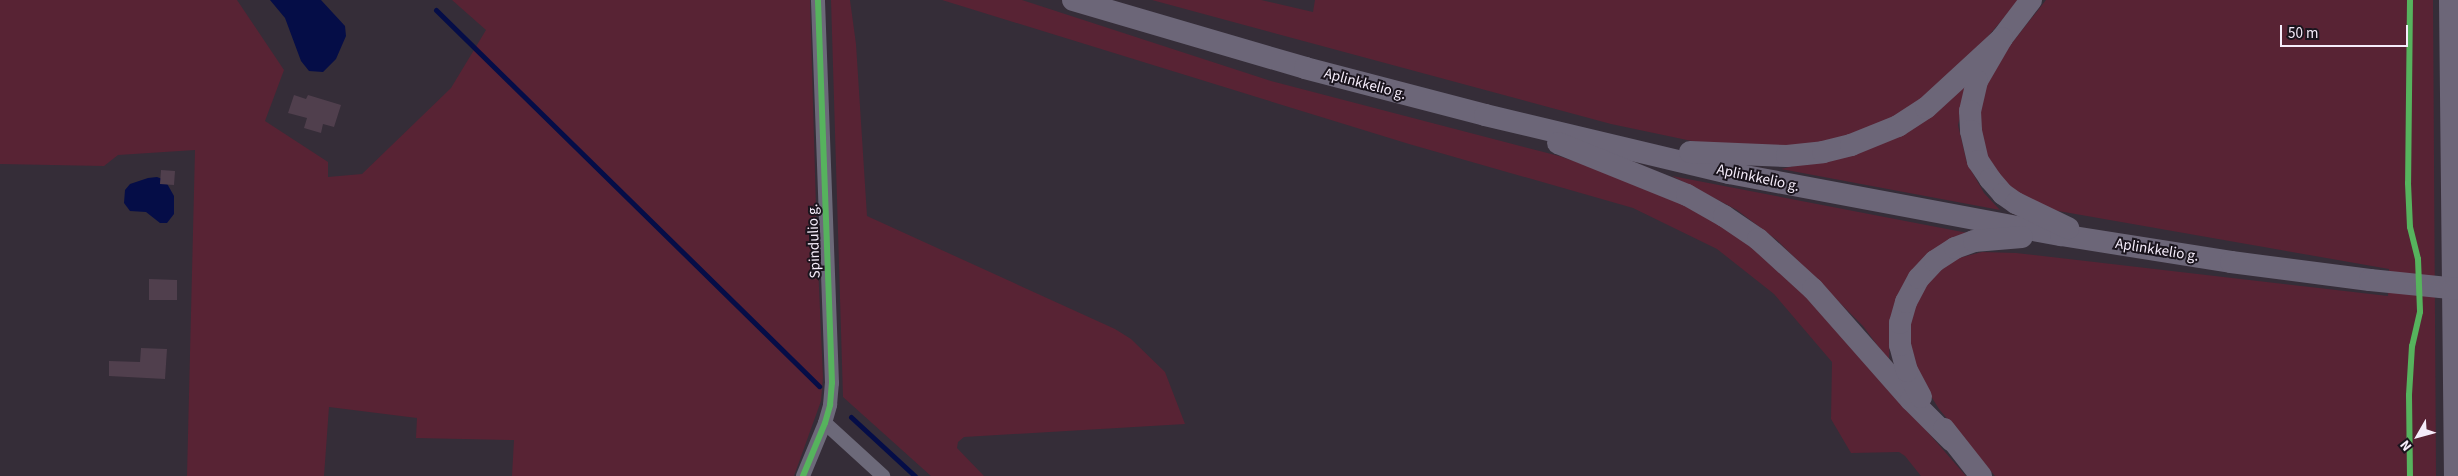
<!DOCTYPE html>
<style>
body{margin:0}
#map{position:relative;width:2458px;height:476px;overflow:hidden;background:#352d38;font-family:"Source Sans 3",sans-serif}
div>[style]{position:absolute}
.green>*{inset:0;background:#582334}
.water>*{inset:0;background:#050d47}
.stream>*{height:5px;margin:-2.5px;padding:0 2.5px;transform-origin:2.5px;border-radius:2.5px;background:#050d47}
.building>*{inset:0;background:#503f4d}
.minor>*{height:14px;margin:-7px;padding:0 7px;transform-origin:7px;border-radius:7px;background:#6c6979}
.trunk>*{height:22px;margin:-11px;padding:0 11px;transform-origin:11px;border-radius:11px;background:#6c6678}
.trunk-bridge>*{height:22px;margin:-11px;padding:0 11px;transform-origin:11px;border-radius:11px;background:#6c6678}
.cycleway>*{height:6px;margin:-3px;padding:0 3px;transform-origin:3px;border-radius:3px;background:#56b35d}
span{translate:-50% -50%;white-space:nowrap;text-align:center;line-height:1.15;-webkit-text-stroke:4px #1a141d;paint-order:stroke}
.street-label{font-size:15px;color:#f5ecfa}
.north{position:absolute;left:2393px;top:411px;width:50px;height:50px;-webkit-text-stroke:4px #1a141d;paint-order:stroke;rotate:232deg;font-size:14px;font-weight:700;line-height:20px;text-align:center;color:#f5ecfa}
.north::after{content:'';display:block;margin:auto;width:18px;height:22px;background:#f5ecfa;clip-path:polygon(50% 0,100% 100%,50% 72%,0 100%)}
.scale{position:absolute;left:2280px;top:25px;width:128px;height:22px;box-sizing:border-box;border:2px solid #f5ecfa;border-top:0;padding-left:6px;font-size:15px;line-height:18px;white-space:nowrap;color:#f5ecfa;-webkit-text-stroke:4px #1a141d;paint-order:stroke}
</style>
<div id="map">
<div class="green">
<i style="clip-path:polygon(0 0,237px 0,284px 70px,265px 121px,328px 162px,328px 177px,362px 174px,451px 88px,486px 30px,452px 0,810px 0,817px 243px,823px 377px,821px 401px,794px 476px,512px 476px,514px 440px,416px 438px,417px 418px,329px 407px,324px 476px,187px 476px,195px 150px,118px 155px,104px 166px,0 164px)"></i>
<i style="clip-path:polygon(831px 0,850px 0,856px 44px,867px 216px,1115px 329px,1131px 339px,1165px 372px,1185px 424px,964px 437px,958px 442px,957px 448px,984px 476px,931px 476px,843px 397px)"></i>
<i style="clip-path:polygon(942px 0,1022px 0,1271px 81px,1559px 156px,1644px 185px,1699px 212px,1746px 240px,1801px 287px,1966px 476px,1921px 476px,1905px 456px,1899px 452px,1851px 453px,1831px 419px,1832px 362px,1774px 294px,1717px 249px,1633px 208px,1409px 144px)"></i>
<i style="clip-path:polygon(1152px 0,1261px 0,1313px 12px,1315px 0,2019px 0,1961px 68px,1892px 122px,1818px 146px,1706px 144px,1611px 124px)"></i>
<i style="clip-path:polygon(2046px 0,2433px 0,2436px 476px,1995px 476px,1939px 409px,1919px 377px,1908px 349px,1910px 315px,1922px 287px,1951px 260px,1982px 252px,2016px 253px,2388px 296px,2389px 269px,2047px 209px,2005px 186px,1980px 144px,1981px 98px,1996px 63px)"></i>
<i style="clip-path:polygon(1968px 83px,1958px 125px,1967px 163px,1984px 193px,2000px 210px,1781px 169px,1811px 162px)"></i>
<i style="clip-path:polygon(1672px 176px,1973px 234px,1890px 324px,1889px 361px,1863px 326px,1778px 241px,1737px 210px)"></i>
</div>
<div class="water">
<i style="clip-path:polygon(270px 0,321px 0,345px 26px,346px 36px,336px 59px,323px 72px,309px 71px,301px 61px,285px 18px)"></i>
<i style="clip-path:polygon(157px 177px,165px 180px,174px 196px,174px 214px,167px 223px,160px 223px,146px 212px,130px 211px,124px 203px,125px 190px,130px 184px,148px 178px)"></i>
</div>
<div class="stream">
<i style="left:436px;top:10px;width:537px;rotate:44.47deg"></i>
<i style="left:851px;top:417px;width:87px;rotate:42.7deg"></i>
</div>
<div class="building">
<i style="clip-path:polygon(294px 95px,306px 99px,308px 95px,341px 105px,334px 127px,323px 124px,321px 133px,304px 128px,307px 118px,288px 113px)"></i>
<i style="clip-path:polygon(161px 170px,175px 171px,174px 185px,160px 184px)"></i>
<i style="clip-path:polygon(149px 279px,177px 280px,177px 300px,149px 300px)"></i>
<i style="clip-path:polygon(141px 348px,167px 349px,165px 379px,109px 376px,109px 361px,140px 362px)"></i>
</div>
<div class="minor">
<i style="left:825px;top:423px;width:79px;rotate:42.4deg"></i>
<i style="left:803px;top:476px;width:57px;rotate:-67.5deg"></i>
<i style="left:825px;top:423px;width:19px;rotate:-74deg"></i>
<i style="left:830px;top:405px;width:22px;rotate:-85deg"></i>
<i style="left:832px;top:383px;width:383px;rotate:-92.1deg"></i>
</div>
<div class="trunk">
<i style="left:1073px;top:0;width:242px;rotate:16.3deg"></i>
<i style="left:1305px;top:68px;width:186px;rotate:14.6deg"></i>
<i style="left:1485px;top:115px;width:251px;rotate:13.4deg"></i>
<i style="left:1729px;top:173px;width:338px;rotate:10.6deg"></i>
<i style="left:2061px;top:235px;width:172px;rotate:9deg"></i>
<i style="left:2231px;top:262px;width:140px;rotate:7.4deg"></i>
<i style="left:2031px;top:0;width:48px;rotate:127.3deg"></i>
<i style="left:2002px;top:38px;width:50px;rotate:120.2deg"></i>
<i style="left:1977px;top:81px;width:31px;rotate:103deg"></i>
<i style="left:1970px;top:111px;width:20px;rotate:87deg"></i>
<i style="left:1971px;top:131px;width:31px;rotate:77deg"></i>
<i style="left:1978px;top:161px;width:22px;rotate:56deg"></i>
<i style="left:1990px;top:179px;width:20px;rotate:49deg"></i>
<i style="left:2003px;top:194px;width:16px;rotate:35deg"></i>
<i style="left:2016px;top:203px;width:58px;rotate:25.7deg"></i>
<i style="left:2450px;top:0;width:476px;rotate:89.4deg"></i>
<i style="left:1558px;top:143px;width:139px;rotate:22deg"></i>
<i style="left:1687px;top:195px;width:43px;rotate:29.6deg"></i>
<i style="left:1724px;top:216px;width:41px;rotate:34.1deg"></i>
<i style="left:1758px;top:239px;width:74px;rotate:42.3deg"></i>
<i style="left:1813px;top:289px;width:148px;rotate:48.6deg"></i>
<i style="left:1911px;top:400px;width:57px;rotate:45deg"></i>
<i style="left:1690px;top:152px;width:97px;rotate:2.4deg"></i>
<i style="left:1787px;top:156px;width:36px;rotate:-6deg"></i>
<i style="left:1823px;top:152px;width:29px;rotate:-14deg"></i>
<i style="left:1851px;top:145px;width:51px;rotate:-22deg"></i>
<i style="left:1898px;top:126px;width:33px;rotate:-33deg"></i>
<i style="left:1926px;top:108px;width:103px;rotate:-42.6deg"></i>
<i style="left:1921px;top:397px;width:30px;rotate:-118deg"></i>
<i style="left:1907px;top:371px;width:27px;rotate:-105deg"></i>
<i style="left:1900px;top:345px;width:22px;rotate:-90deg"></i>
<i style="left:1900px;top:323px;width:22px;rotate:-74deg"></i>
<i style="left:1906px;top:302px;width:27px;rotate:-62deg"></i>
<i style="left:1919px;top:278px;width:23px;rotate:-47deg"></i>
<i style="left:1935px;top:261px;width:24px;rotate:-33deg"></i>
<i style="left:1955px;top:248px;width:20px;rotate:-20deg"></i>
<i style="left:1974px;top:241px;width:48px;rotate:-4.8deg"></i>
<i style="left:1944px;top:429px;width:60px;rotate:51.8deg"></i>
</div>
<div class="trunk-bridge">
<i style="left:2370px;top:280px;width:88px;rotate:5.8deg"></i>
</div>
<div class="cycleway">
<i style="left:2410px;top:0;width:183px;rotate:90.6deg"></i>
<i style="left:2408px;top:183px;width:44px;rotate:87.4deg"></i>
<i style="left:2410px;top:227px;width:33px;rotate:76deg"></i>
<i style="left:2418px;top:259px;width:53px;rotate:87.8deg"></i>
<i style="left:2420px;top:312px;width:35px;rotate:103deg"></i>
<i style="left:2412px;top:346px;width:49px;rotate:93.5deg"></i>
<i style="left:2409px;top:395px;width:81px;rotate:89.3deg"></i>
<i style="left:803px;top:476px;width:57px;rotate:-67.5deg"></i>
<i style="left:825px;top:423px;width:19px;rotate:-74deg"></i>
<i style="left:830px;top:405px;width:22px;rotate:-85deg"></i>
<i style="left:832px;top:383px;width:383px;rotate:-92.1deg"></i>
</div>
<div class="street-label">
<span style="left:1365px;top:84px;rotate:15deg">Aplinkkelio g.</span>
<span style="left:1758px;top:178px;rotate:12deg">Aplinkkelio g.</span>
<span style="left:814px;top:241px;rotate:-92deg">Spindulio g.</span>
<span style="left:2157px;top:250px;rotate:9deg">Aplinkkelio g.</span>
</div>
<div class="north">N</div>
<div class="scale">50 m</div>
</div>
